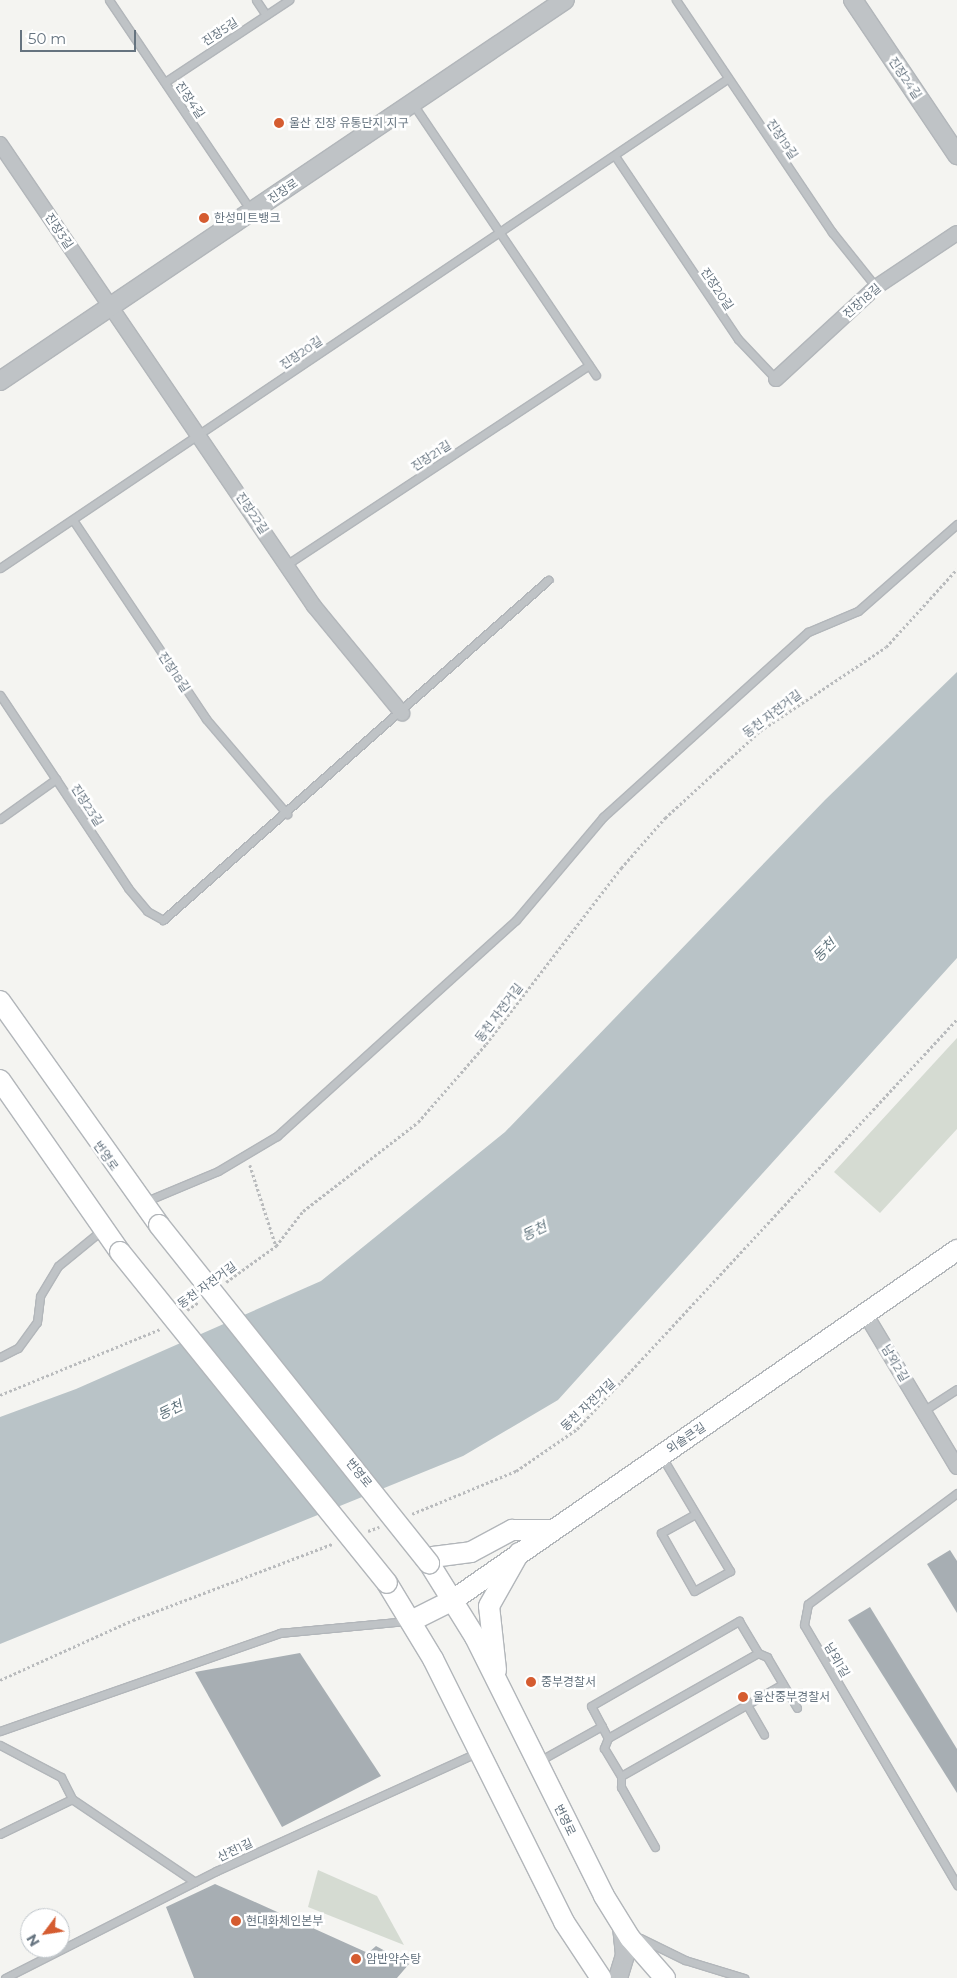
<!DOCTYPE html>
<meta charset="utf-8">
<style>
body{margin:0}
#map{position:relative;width:957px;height:1978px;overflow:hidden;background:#f4f4f1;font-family:Montserrat,"Noto Sans KR",sans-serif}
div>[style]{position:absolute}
.green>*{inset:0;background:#d5dbd2}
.water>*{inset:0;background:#b9c3c7}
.building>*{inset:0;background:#a7aeb3}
.path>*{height:2.5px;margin-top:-1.25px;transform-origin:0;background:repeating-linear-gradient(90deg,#b9bbbd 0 2.5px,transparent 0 5px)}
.roads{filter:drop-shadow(1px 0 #b2b6ba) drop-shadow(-1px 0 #b2b6ba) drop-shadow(0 1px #b2b6ba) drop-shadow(0 -1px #b2b6ba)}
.service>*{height:7px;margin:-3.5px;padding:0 3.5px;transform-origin:3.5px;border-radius:3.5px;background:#bfc3c6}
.minor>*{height:14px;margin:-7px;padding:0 7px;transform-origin:7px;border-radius:7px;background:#bfc3c6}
.tertiary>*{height:18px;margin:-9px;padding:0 9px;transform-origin:9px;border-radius:9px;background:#bfc3c6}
.secondary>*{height:20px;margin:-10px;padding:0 10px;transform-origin:10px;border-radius:10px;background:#fff}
.bridges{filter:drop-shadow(1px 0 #b2b6ba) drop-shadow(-1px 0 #b2b6ba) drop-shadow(0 1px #b2b6ba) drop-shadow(0 -1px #b2b6ba)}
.secondary-bridge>*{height:20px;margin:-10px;padding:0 10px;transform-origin:10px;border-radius:10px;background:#fff}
.dots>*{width:14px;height:14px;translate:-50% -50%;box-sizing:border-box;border:2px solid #fff;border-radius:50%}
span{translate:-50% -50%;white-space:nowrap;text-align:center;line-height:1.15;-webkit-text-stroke:5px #fff;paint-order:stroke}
.street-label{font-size:12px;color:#65737f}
.poi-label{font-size:12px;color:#65737f}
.left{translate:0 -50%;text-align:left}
.water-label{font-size:14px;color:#61747d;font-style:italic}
.north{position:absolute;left:20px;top:1908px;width:50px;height:50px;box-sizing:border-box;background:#fff;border:1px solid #c1c7cc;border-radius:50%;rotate:239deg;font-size:14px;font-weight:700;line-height:20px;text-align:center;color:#65737f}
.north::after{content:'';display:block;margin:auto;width:18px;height:22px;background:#d55c30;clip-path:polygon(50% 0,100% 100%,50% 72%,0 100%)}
.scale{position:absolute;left:20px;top:30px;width:116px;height:22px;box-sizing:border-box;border:2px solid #65737f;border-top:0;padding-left:6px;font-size:15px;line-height:18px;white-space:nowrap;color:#65737f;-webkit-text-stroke:4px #fff;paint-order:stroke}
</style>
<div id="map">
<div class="green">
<i style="clip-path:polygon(957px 1038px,957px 1129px,880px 1213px,834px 1172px)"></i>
<i style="clip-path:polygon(318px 1870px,377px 1896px,404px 1945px,308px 1907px)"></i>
</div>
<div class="water">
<i style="clip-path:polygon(957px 672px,957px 958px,558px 1400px,463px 1456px,0 1644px,0 1417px,76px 1389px,321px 1281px,505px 1132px,825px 800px)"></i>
</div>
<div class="building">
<i style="clip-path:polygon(950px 1550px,957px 1561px,957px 1613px,927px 1564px)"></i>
<i style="clip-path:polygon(870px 1607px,957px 1749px,957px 1793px,848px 1620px)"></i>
<i style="clip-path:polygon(300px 1653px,381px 1776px,282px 1827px,195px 1672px)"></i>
<i style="clip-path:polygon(215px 1884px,368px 1953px,376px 1946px,409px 1964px,397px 1978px,194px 1978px,166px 1907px)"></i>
</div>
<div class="path">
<i style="left:250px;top:1165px;width:85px;rotate:72.2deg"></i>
<i style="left:226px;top:1282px;width:62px;rotate:-35.8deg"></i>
<i style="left:276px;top:1246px;width:44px;rotate:-52.4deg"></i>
<i style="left:303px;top:1211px;width:145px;rotate:-37.7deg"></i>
<i style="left:418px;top:1122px;width:103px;rotate:-48.9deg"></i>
<i style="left:486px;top:1044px;width:222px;rotate:-52.5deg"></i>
<i style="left:621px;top:868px;width:67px;rotate:-48.7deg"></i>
<i style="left:665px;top:818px;width:129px;rotate:-42.5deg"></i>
<i style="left:760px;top:731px;width:151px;rotate:-33.7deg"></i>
<i style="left:886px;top:647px;width:105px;rotate:-47.7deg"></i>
<i style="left:187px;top:1310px;width:14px;rotate:-34deg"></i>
<i style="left:0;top:1395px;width:173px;rotate:-22.4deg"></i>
<i style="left:412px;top:1514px;width:113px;rotate:-22.5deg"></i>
<i style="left:516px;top:1471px;width:74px;rotate:-34.5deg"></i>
<i style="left:577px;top:1429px;width:559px;rotate:-47.17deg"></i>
<i style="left:368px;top:1531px;width:12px;rotate:-20deg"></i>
<i style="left:0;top:1680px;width:146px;rotate:-24.3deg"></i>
<i style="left:133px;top:1620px;width:213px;rotate:-20.9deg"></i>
</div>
<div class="roads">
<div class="service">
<i style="left:109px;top:0;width:256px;rotate:56deg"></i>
<i style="left:256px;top:0;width:18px;rotate:56deg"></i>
<i style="left:676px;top:0;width:280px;rotate:56.1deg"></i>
<i style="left:832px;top:232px;width:70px;rotate:51.3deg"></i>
<i style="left:165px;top:82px;width:149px;rotate:-33.5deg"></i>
<i style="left:413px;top:104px;width:327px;rotate:56deg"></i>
<i style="left:615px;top:156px;width:220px;rotate:56.1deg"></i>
<i style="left:738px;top:339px;width:55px;rotate:46.5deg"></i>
<i style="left:73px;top:520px;width:239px;rotate:56.2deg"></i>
<i style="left:206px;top:719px;width:125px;rotate:49.5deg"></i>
<i style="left:286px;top:565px;width:363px;rotate:-33.4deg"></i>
<i style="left:0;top:568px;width:876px;rotate:-33.93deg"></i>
<i style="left:0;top:695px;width:232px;rotate:56.4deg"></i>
<i style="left:128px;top:888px;width:30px;rotate:50deg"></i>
<i style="left:147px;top:911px;width:18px;rotate:29deg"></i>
<i style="left:163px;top:920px;width:514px;rotate:-41.45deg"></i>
<i style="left:0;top:819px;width:69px;rotate:-35.5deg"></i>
<i style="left:144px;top:1202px;width:80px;rotate:-22.7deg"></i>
<i style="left:218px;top:1171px;width:69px;rotate:-30.7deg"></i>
<i style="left:277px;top:1136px;width:322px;rotate:-42.1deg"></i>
<i style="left:516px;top:920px;width:135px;rotate:-49.8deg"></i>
<i style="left:603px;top:817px;width:276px;rotate:-42.1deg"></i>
<i style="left:808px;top:632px;width:54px;rotate:-22.8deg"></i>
<i style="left:858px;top:611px;width:132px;rotate:-41.3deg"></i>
<i style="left:0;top:1357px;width:20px;rotate:-27deg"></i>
<i style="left:18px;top:1348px;width:32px;rotate:-54deg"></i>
<i style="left:37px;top:1322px;width:26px;rotate:-83deg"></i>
<i style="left:40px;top:1296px;width:35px;rotate:-59deg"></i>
<i style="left:58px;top:1266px;width:58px;rotate:-39.4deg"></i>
<i style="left:923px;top:1411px;width:40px;rotate:-32.9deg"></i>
<i style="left:662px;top:1457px;width:133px;rotate:59.2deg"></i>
<i style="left:730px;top:1571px;width:41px;rotate:150.9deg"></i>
<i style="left:694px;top:1591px;width:67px;rotate:-119.6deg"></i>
<i style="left:661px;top:1533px;width:39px;rotate:-29deg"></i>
<i style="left:957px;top:1493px;width:186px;rotate:143.3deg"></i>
<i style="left:808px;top:1604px;width:21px;rotate:101deg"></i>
<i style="left:804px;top:1625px;width:302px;rotate:59.5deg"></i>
<i style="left:758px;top:1653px;width:172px;rotate:150.5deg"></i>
<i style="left:608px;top:1738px;width:36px;rotate:-118deg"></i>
<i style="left:591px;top:1706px;width:171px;rotate:-29.9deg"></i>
<i style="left:739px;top:1621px;width:37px;rotate:59deg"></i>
<i style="left:758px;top:1653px;width:10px;rotate:24deg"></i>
<i style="left:767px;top:1657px;width:59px;rotate:59.5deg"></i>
<i style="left:747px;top:1705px;width:34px;rotate:60deg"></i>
<i style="left:0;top:1731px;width:297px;rotate:-19.3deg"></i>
<i style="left:280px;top:1633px;width:128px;rotate:-5.4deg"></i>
<i style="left:608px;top:1738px;width:11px;rotate:112deg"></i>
<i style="left:604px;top:1748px;width:33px;rotate:59deg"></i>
<i style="left:621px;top:1776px;width:186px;rotate:-29.6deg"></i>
<i style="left:0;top:1745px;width:69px;rotate:27.7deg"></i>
<i style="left:61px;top:1777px;width:25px;rotate:63deg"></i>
<i style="left:72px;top:1799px;width:80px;rotate:154.1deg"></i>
<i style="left:539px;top:1761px;width:72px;rotate:-29.1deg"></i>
<i style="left:621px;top:1776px;width:11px;rotate:90deg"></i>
<i style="left:621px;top:1787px;width:69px;rotate:60.5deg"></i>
<i style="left:72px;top:1799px;width:148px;rotate:34deg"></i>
<i style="left:640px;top:1938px;width:50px;rotate:26.1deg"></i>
<i style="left:685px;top:1960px;width:62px;rotate:17deg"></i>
<i style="left:5px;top:1978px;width:237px;rotate:-26.9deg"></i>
<i style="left:216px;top:1871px;width:288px;rotate:-24.4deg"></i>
</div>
<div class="minor">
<i style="left:0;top:144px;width:559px;rotate:55.8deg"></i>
<i style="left:314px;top:606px;width:139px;rotate:50.6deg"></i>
<i style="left:776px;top:379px;width:136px;rotate:-42.6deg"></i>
<i style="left:876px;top:287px;width:97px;rotate:-33.7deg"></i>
<i style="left:866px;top:1315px;width:177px;rotate:59.1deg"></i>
</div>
<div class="tertiary">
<i style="left:853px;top:0;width:187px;rotate:56.1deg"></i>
<i style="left:0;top:381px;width:681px;rotate:-33.99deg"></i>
<i style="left:618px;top:1978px;width:24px;rotate:-73deg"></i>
<i style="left:625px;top:1955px;width:30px;rotate:-96deg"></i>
</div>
<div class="secondary">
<i style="left:0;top:1001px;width:275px;rotate:54.6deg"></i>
<i style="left:0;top:1080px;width:210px;rotate:55.1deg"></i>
<i style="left:425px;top:1558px;width:46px;rotate:-7.4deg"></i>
<i style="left:471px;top:1552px;width:47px;rotate:-28.2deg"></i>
<i style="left:512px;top:1530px;width:38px"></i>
<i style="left:429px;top:1563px;width:87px;rotate:58.1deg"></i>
<i style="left:475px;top:1637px;width:289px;rotate:63.5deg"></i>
<i style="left:604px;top:1896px;width:49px;rotate:58.2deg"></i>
<i style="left:630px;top:1938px;width:53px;rotate:48.8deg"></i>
<i style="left:387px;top:1583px;width:89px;rotate:58.8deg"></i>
<i style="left:433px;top:1659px;width:294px;rotate:63.5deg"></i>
<i style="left:564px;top:1922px;width:67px;rotate:56.5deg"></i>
<i style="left:411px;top:1621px;width:47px;rotate:-26.6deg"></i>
<i style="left:453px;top:1600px;width:614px;rotate:-34.78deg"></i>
<i style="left:496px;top:1670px;width:64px;rotate:-96.2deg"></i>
<i style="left:489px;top:1606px;width:61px;rotate:-60.5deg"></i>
</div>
</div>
<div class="bridges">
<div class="secondary-bridge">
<i style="left:159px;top:1225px;width:433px;rotate:51.4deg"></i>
<i style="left:120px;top:1252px;width:425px;rotate:51.1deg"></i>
</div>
</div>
<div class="dots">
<i style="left:279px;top:123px;background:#d55c30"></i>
<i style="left:204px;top:218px;background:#d55c30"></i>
<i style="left:531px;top:1682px;background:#d55c30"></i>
<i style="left:743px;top:1697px;background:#d55c30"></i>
<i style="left:236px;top:1921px;background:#d55c30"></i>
<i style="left:356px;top:1959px;background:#d55c30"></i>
</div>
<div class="street-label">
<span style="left:220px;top:32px;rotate:-33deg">진장5길</span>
<span style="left:905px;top:78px;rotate:56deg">진장24길</span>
<span style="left:190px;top:100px;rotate:56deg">진장4길</span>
<span style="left:782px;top:139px;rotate:56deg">진장19길</span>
<span style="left:283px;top:191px;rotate:-34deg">진장로</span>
<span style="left:59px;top:231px;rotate:56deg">진장3길</span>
<span style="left:717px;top:289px;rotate:56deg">진장20길</span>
<span style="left:862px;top:301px;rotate:-41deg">진장18길</span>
<span style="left:301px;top:353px;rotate:-34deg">진장20길</span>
<span style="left:431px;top:456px;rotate:-33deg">진장21길</span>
<span style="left:252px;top:513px;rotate:56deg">진장22길</span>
<span style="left:174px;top:672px;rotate:56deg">진장18길</span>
<span style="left:772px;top:714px;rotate:-37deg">동천 자전거길</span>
<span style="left:87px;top:805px;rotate:57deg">진장23길</span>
<span style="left:499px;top:1013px;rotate:-53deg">동천 자전거길</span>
<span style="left:106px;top:1156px;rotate:54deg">번영로</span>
<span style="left:207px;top:1285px;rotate:-36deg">동천 자전거길</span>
<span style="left:895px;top:1363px;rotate:59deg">남외2길</span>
<span style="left:588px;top:1405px;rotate:-43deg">동천 자전거길</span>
<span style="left:686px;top:1438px;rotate:-34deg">외솔큰길</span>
<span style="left:359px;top:1473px;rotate:51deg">번영로</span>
<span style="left:837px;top:1660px;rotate:60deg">남외1길</span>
<span style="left:565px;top:1820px;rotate:64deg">번영로</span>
<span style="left:235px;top:1850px;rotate:-25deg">산전1길</span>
</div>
<div class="poi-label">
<span class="left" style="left:289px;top:123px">울산 진장 유통단지 지구</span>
<span class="left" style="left:214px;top:218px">한성미트뱅크</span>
<span class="left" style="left:541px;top:1682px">중부경찰서</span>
<span class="left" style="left:753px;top:1697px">울산중부경찰서</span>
<span class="left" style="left:246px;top:1921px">현대화체인본부</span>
<span class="left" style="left:366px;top:1959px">암반약수탕</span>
</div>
<div class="water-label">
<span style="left:824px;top:950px;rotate:-45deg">동천</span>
<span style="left:534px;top:1231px;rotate:-26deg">동천</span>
<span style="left:170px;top:1410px;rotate:-26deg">동천</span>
</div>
<div class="north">N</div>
<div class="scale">50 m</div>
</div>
